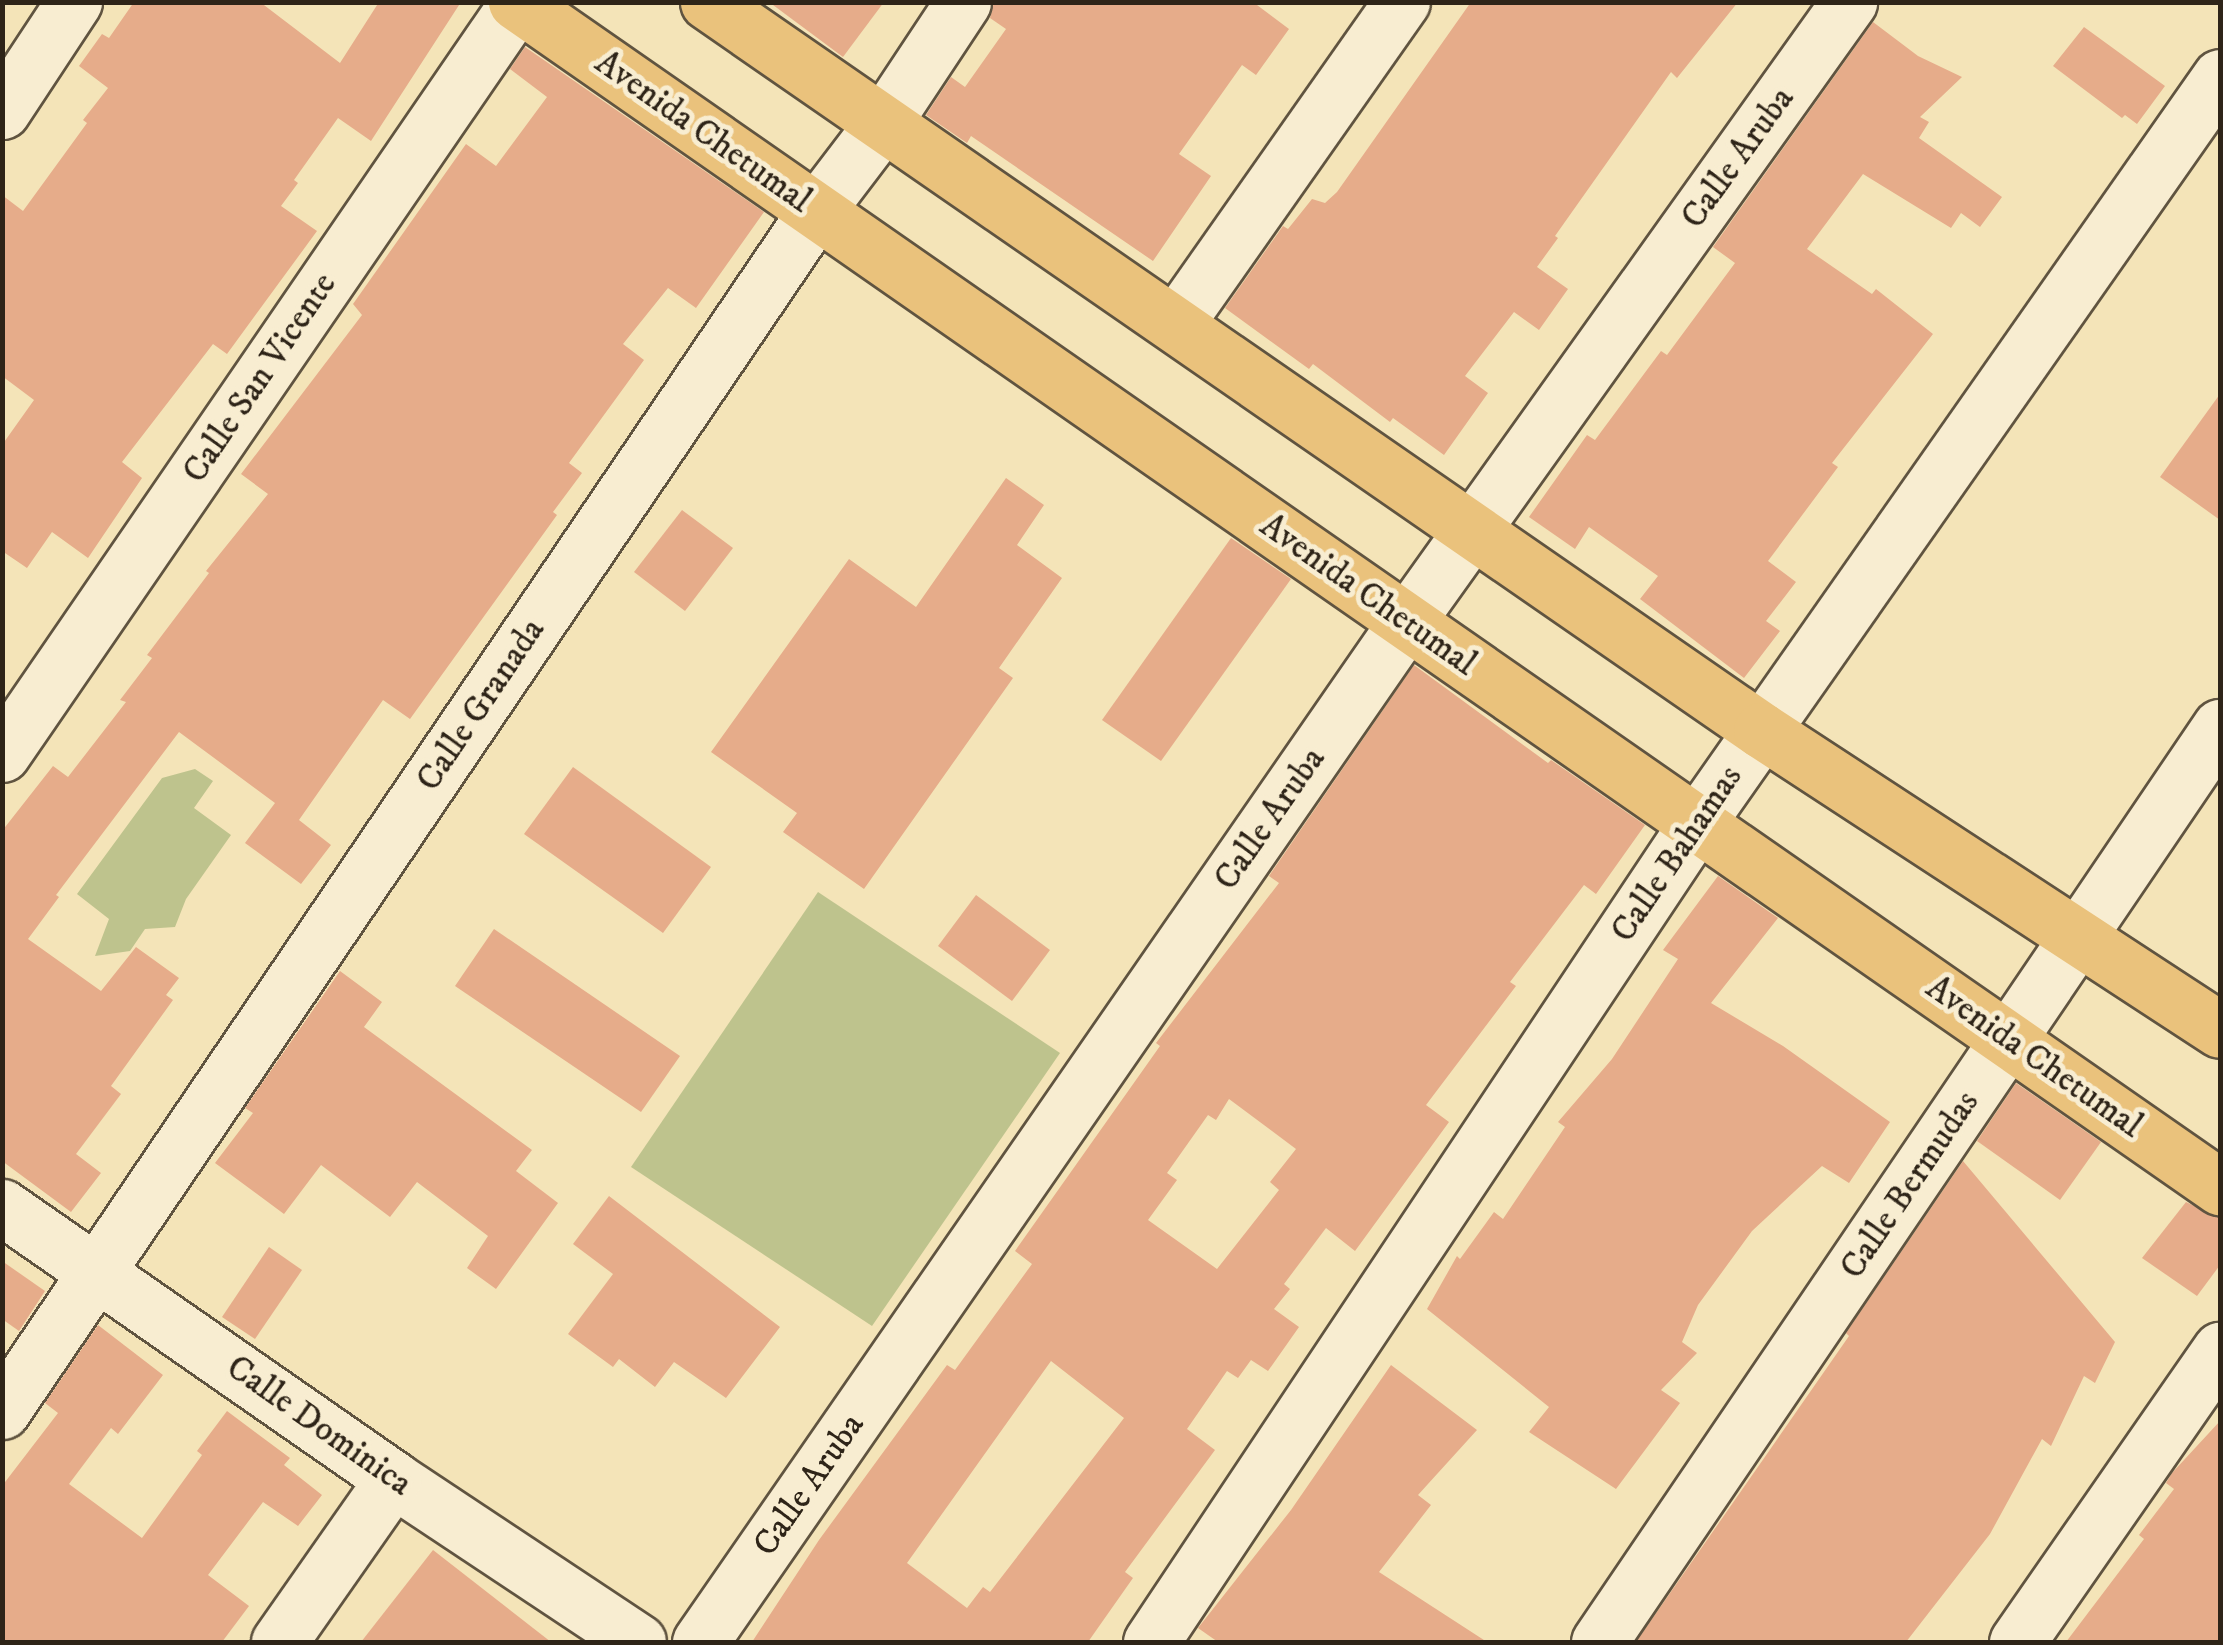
<!DOCTYPE html>
<style>
body{margin:0}
#map{position:relative;width:2223px;height:1645px;overflow:hidden;background:#f4e4b8;font-family:"IM FELL DW Pica",serif}
div>[style]{position:absolute}
.green>*{inset:0;background:#bec38d}
.building>*{inset:0;background:#e6ac8a}
.roads{filter:drop-shadow(2px 0 #605440) drop-shadow(-2px 0 #605440) drop-shadow(0 2px #605440) drop-shadow(0 -2px #605440)}
.minor>*{height:55px;margin:-27.5px;padding:0 27.5px;transform-origin:27.5px;border-radius:27.5px;background:#f8edd1}
.major>*{height:55px;margin:-27.5px;padding:0 27.5px;transform-origin:27.5px;border-radius:27.5px;background:#eac27c}
span{translate:-50% -50%;white-space:nowrap;text-align:center;line-height:1.15;-webkit-text-stroke:10px #f8edd1;paint-order:stroke}
.street-label{font-size:35px;color:#2e2418}
.frame{position:absolute;inset:0;border:5px solid #2e2418;pointer-events:none}
</style>
<div id="map">
<div class="green">
<i style="clip-path:polygon(195px 769px,213px 781px,194px 808px,231px 835px,186px 899px,175px 927px,145px 929px,130px 951px,95px 956px,109px 919px,77px 894px,162px 778px)"></i>
<i style="clip-path:polygon(818px 892px,1060px 1053px,872px 1326px,631px 1167px)"></i>
</div>
<div class="building">
<i style="clip-path:polygon(134px 2px,260px 2px,340px 63px,379px 2px,461px 2px,371px 141px,338px 118px,294px 180px,298px 183px,281px 206px,317px 231px,227px 354px,213px 344px,122px 462px,142px 478px,88px 558px,52px 532px,27px 568px,2px 551px,2px 445px,34px 400px,2px 376px,2px 195px,23px 211px,87px 123px,83px 120px,108px 88px,79px 66px,102px 34px,109px 38px)"></i>
<i style="clip-path:polygon(769px 2px,884px 2px,843px 57px)"></i>
<i style="clip-path:polygon(994px 2px,1253px 2px,1289px 29px,1256px 75px,1242px 65px,1179px 154px,1211px 176px,1153px 261px,971px 136px,967px 143px,926px 115px,951px 77px,965px 87px,1006px 29px,990px 18px)"></i>
<i style="clip-path:polygon(1471px 2px,1738px 2px,1677px 78px,1671px 72px,1555px 236px,1558px 238px,1537px 267px,1568px 289px,1539px 330px,1514px 312px,1465px 376px,1488px 393px,1444px 455px,1393px 418px,1390px 422px,1313px 364px,1309px 369px,1225px 308px,1283px 226px,1288px 229px,1312px 199px,1325px 203px,1337px 192px)"></i>
<i style="clip-path:polygon(1873px 22px,1918px 56px,1962px 77px,1920px 117px,1929px 122px,1919px 138px,2002px 197px,1980px 227px,1961px 213px,1951px 228px,1863px 174px,1807px 249px,1872px 294px,1876px 289px,1933px 334px,1832px 463px,1838px 467px,1768px 561px,1796px 582px,1766px 621px,1780px 631px,1744px 678px,1640px 599px,1658px 576px,1589px 527px,1575px 549px,1529px 517px,1587px 435px,1595px 440px,1661px 351px,1667px 355px,1735px 263px,1713px 247px)"></i>
<i style="clip-path:polygon(2084px 27px,2165px 86px,2137px 124px,2125px 115px,2122px 118px,2053px 66px)"></i>
<i style="clip-path:polygon(525px 47px,764px 212px,696px 308px,668px 288px,623px 344px,644px 360px,569px 463px,582px 473px,553px 512px,557px 515px,410px 719px,383px 700px,299px 820px,331px 845px,301px 884px,245px 843px,275px 803px,179px 732px,56px 895px,59px 897px,28px 939px,101px 991px,136px 947px,179px 978px,166px 995px,173px 1000px,111px 1086px,121px 1094px,76px 1154px,101px 1173px,71px 1212px,2px 1161px,2px 831px,53px 766px,68px 777px,126px 702px,120px 700px,152px 658px,147px 655px,209px 573px,206px 571px,268px 494px,241px 474px,362px 315px,353px 304px,466px 144px,496px 166px,547px 97px,510px 69px)"></i>
<i style="clip-path:polygon(2220px 394px,2220px 520px,2160px 477px)"></i>
<i style="clip-path:polygon(1006px 478px,1044px 505px,1017px 545px,1062px 578px,999px 668px,1013px 678px,864px 889px,783px 832px,797px 813px,711px 752px,849px 559px,916px 607px)"></i>
<i style="clip-path:polygon(682px 510px,733px 548px,685px 611px,634px 572px)"></i>
<i style="clip-path:polygon(1231px 538px,1291px 579px,1161px 761px,1102px 720px)"></i>
<i style="clip-path:polygon(evenodd,1414px 665px,1548px 763px,1551px 760px,1645px 825px,1596px 894px,1584px 885px,1510px 982px,1516px 986px,1426px 1105px,1449px 1122px,1355px 1251px,1326px 1228px,1284px 1284px,1290px 1289px,1274px 1309px,1299px 1327px,1268px 1371px,1251px 1360px,1238px 1378px,1227px 1371px,1187px 1429px,1215px 1450px,1125px 1572px,1133px 1578px,1088px 1642px,752px 1642px,819px 1540px,947px 1365px,955px 1370px,1032px 1264px,1015px 1251px,1160px 1046px,1156px 1043px,1279px 883px,1269px 876px,1414px 665px,1229px 1099px,1296px 1149px,1270px 1182px,1279px 1190px,1217px 1269px,1148px 1220px,1177px 1180px,1167px 1173px,1208px 1115px,1216px 1120px,1229px 1099px,1414px 665px,1051px 1361px,1124px 1418px,990px 1592px,983px 1587px,967px 1608px,907px 1563px,1051px 1361px)"></i>
<i style="clip-path:polygon(573px 767px,711px 867px,663px 933px,524px 834px)"></i>
<i style="clip-path:polygon(1718px 876px,1778px 918px,1711px 1003px,1783px 1046px,1890px 1122px,1849px 1183px,1822px 1166px,1752px 1231px,1698px 1305px,1682px 1342px,1697px 1353px,1661px 1390px,1680px 1403px,1616px 1489px,1529px 1432px,1549px 1407px,1427px 1309px,1457px 1256px,1460px 1259px,1494px 1212px,1503px 1219px,1565px 1127px,1558px 1122px,1612px 1059px,1678px 959px,1663px 950px)"></i>
<i style="clip-path:polygon(976px 895px,1050px 950px,1012px 1001px,938px 946px)"></i>
<i style="clip-path:polygon(494px 929px,680px 1056px,641px 1112px,455px 986px)"></i>
<i style="clip-path:polygon(340px 971px,382px 1002px,364px 1027px,532px 1150px,516px 1171px,558px 1203px,496px 1289px,467px 1268px,488px 1236px,417px 1182px,390px 1217px,321px 1165px,284px 1214px,215px 1163px,253px 1113px,245px 1108px)"></i>
<i style="clip-path:polygon(2016px 1083px,2101px 1142px,2060px 1200px,1977px 1141px)"></i>
<i style="clip-path:polygon(1963px 1161px,2115px 1342px,2095px 1383px,2084px 1376px,2051px 1446px,2042px 1439px,1990px 1534px,1906px 1642px,1636px 1642px,1849px 1336px,1846px 1333px)"></i>
<i style="clip-path:polygon(609px 1196px,780px 1327px,726px 1398px,674px 1362px,655px 1387px,619px 1359px,613px 1367px,568px 1334px,613px 1274px,573px 1244px)"></i>
<i style="clip-path:polygon(2186px 1202px,2220px 1218px,2220px 1265px,2197px 1296px,2142px 1258px)"></i>
<i style="clip-path:polygon(269px 1247px,302px 1270px,255px 1339px,222px 1317px)"></i>
<i style="clip-path:polygon(2px 1261px,45px 1291px,19px 1331px,2px 1319px)"></i>
<i style="clip-path:polygon(98px 1325px,163px 1375px,118px 1434px,111px 1428px,69px 1484px,142px 1538px,202px 1455px,197px 1451px,227px 1411px,290px 1458px,284px 1465px,322px 1495px,298px 1526px,263px 1502px,208px 1575px,249px 1606px,222px 1642px,2px 1642px,2px 1486px,58px 1413px,45px 1403px)"></i>
<i style="clip-path:polygon(1391px 1365px,1477px 1430px,1418px 1495px,1431px 1505px,1379px 1572px,1487px 1642px,1218px 1642px,1198px 1628px,1291px 1510px)"></i>
<i style="clip-path:polygon(2220px 1421px,2220px 1642px,2066px 1642px,2144px 1539px,2139px 1535px,2174px 1489px,2166px 1483px,2172px 1473px)"></i>
<i style="clip-path:polygon(433px 1550px,551px 1642px,361px 1642px)"></i>
</div>
<div class="roads">
<div class="minor">
<i style="left:2px;top:111px;width:131px;rotate:-56.6deg"></i>
<i style="left:1176px;top:323px;width:393px;rotate:-54.9deg"></i>
<i style="left:2px;top:754px;width:912px;rotate:-55.54deg"></i>
<i style="left:2px;top:1207px;width:476px;rotate:34.8deg"></i>
<i style="left:393px;top:1479px;width:294px;rotate:33.6deg"></i>
<i style="left:2px;top:1411px;width:1450px;rotate:-55.85deg"></i>
<i style="left:816px;top:211px;width:111px;rotate:-52.7deg"></i>
<i style="left:883px;top:123px;width:145px;rotate:-56.5deg"></i>
<i style="left:279px;top:1642px;width:199px;rotate:-55deg"></i>
<i style="left:700px;top:1642px;width:1242px;rotate:-55.3deg"></i>
<i style="left:1407px;top:621px;width:761px;rotate:-54.47deg"></i>
<i style="left:1151px;top:1642px;width:984px;rotate:-56.31deg"></i>
<i style="left:1697px;top:823px;width:911px;rotate:-54.97deg"></i>
<i style="left:1599px;top:1642px;width:1106px;rotate:-55.84deg"></i>
<i style="left:2017px;top:1642px;width:356px;rotate:-55.2deg"></i>
</div>
<div class="major">
<i style="left:516px;top:2px;width:2076px;rotate:34.82deg"></i>
<i style="left:708px;top:2px;width:1280px;rotate:34.66deg"></i>
<i style="left:1761px;top:730px;width:548px;rotate:33.17deg"></i>
</div>
</div>
<div class="street-label">
<span style="left:703px;top:132px;rotate:35deg">Avenida Chetumal</span>
<span style="left:1738px;top:158px;rotate:-54deg">Calle Aruba</span>
<span style="left:260px;top:378px;rotate:-56deg">Calle San Vicente</span>
<span style="left:1368px;top:595px;rotate:35deg">Avenida Chetumal</span>
<span style="left:481px;top:705px;rotate:-56deg">Calle Granada</span>
<span style="left:1270px;top:819px;rotate:-55deg">Calle Aruba</span>
<span style="left:1677px;top:854px;rotate:-56deg">Calle Bahamas</span>
<span style="left:2034px;top:1057px;rotate:35deg">Avenida Chetumal</span>
<span style="left:1910px;top:1185px;rotate:-56deg">Calle Bermudas</span>
<span style="left:319px;top:1426px;rotate:35deg">Calle Dominica</span>
<span style="left:809px;top:1485px;rotate:-55deg">Calle Aruba</span>
</div>
<div class="frame"></div>
</div>
